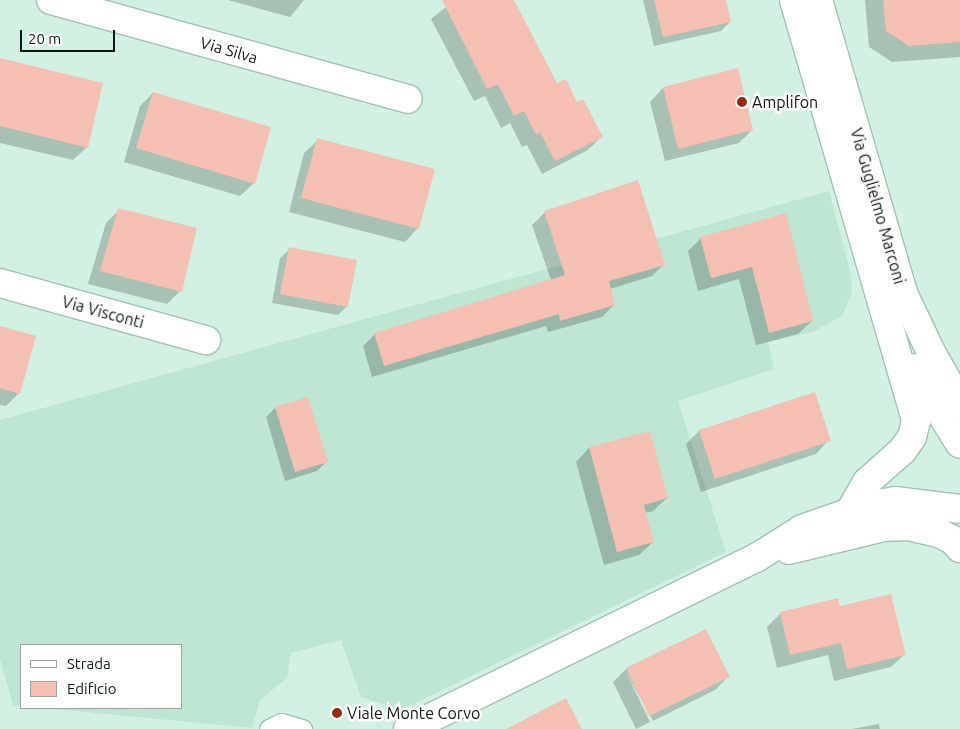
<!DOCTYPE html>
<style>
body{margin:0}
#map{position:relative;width:960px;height:729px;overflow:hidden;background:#d1f2e3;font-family:Ubuntu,sans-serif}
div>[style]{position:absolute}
.built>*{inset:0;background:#bde6d3}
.shadow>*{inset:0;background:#0003}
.building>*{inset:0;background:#f5c0b1}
.roads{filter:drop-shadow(1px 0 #a1c1b2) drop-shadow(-1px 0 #a1c1b2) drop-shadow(0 1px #a1c1b2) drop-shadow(0 -1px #a1c1b2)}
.service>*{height:19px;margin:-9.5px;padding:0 9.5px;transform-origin:9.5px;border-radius:9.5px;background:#fff}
.minor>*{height:28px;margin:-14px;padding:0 14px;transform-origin:14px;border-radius:14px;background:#fff}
.secondary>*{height:28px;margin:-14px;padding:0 14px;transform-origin:14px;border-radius:14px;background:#fff}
.primary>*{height:28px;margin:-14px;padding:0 14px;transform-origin:14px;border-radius:14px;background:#fff}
.dots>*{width:14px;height:14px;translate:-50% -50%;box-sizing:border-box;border:2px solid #fff;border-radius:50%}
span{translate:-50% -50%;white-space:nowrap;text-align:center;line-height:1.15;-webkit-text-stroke:5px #fff;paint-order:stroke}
.street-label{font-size:16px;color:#0d1813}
.poi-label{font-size:16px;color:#0d1813}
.left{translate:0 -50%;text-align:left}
.legend{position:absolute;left:20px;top:644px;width:162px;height:65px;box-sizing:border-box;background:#fff;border:1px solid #9ea3a1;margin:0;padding:6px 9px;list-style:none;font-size:15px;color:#0d1813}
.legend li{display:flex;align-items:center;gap:10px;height:25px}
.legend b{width:25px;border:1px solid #9ea3a1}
.scale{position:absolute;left:20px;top:30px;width:95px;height:22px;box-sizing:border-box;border:2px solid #0d1813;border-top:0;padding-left:6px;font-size:15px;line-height:18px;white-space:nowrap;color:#0d1813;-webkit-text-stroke:4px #fff;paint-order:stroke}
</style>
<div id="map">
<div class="built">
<i style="clip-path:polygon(829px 191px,851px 275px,852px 292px,843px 315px,815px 331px,768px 342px,774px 369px,678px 401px,726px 552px,401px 710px,361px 697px,341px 640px,291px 653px,287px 678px,260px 700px,252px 728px,44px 708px,181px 708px,181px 645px,21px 645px,21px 706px,13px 705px,0 659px,0 420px)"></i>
</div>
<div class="shadow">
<i style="clip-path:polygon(228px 0,304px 0,290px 17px)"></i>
<i style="clip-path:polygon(455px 0,501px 0,556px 85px,576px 104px,601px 137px,588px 150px,542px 174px,527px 145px,522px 147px,510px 123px,501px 128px,485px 96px,474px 101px,431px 19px)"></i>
<i style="clip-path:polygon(643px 0,725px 0,730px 22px,721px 31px,654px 46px)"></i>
<i style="clip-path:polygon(865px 0,960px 0,960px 57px,892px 62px,869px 47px)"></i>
<i style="clip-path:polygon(0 59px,87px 147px,73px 160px,0 143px)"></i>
<i style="clip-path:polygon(663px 88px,752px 130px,739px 143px,665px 161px,650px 102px)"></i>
<i style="clip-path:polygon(153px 93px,254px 183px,240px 196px,124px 162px,140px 106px)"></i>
<i style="clip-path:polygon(318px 140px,418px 228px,405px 242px,289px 212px,304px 153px)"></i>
<i style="clip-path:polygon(119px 210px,180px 291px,167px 304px,88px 284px,106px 223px)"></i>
<i style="clip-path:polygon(545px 212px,664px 264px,652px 276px,610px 289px,614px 305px,602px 317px,548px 332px,546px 326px,372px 377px,363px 346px,375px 334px,551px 280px,532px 225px)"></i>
<i style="clip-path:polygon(785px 215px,812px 321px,798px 334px,756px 345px,739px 279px,698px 291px,688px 251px,701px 238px)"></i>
<i style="clip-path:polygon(290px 249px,347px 306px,338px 315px,272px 303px,280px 258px)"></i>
<i style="clip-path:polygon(0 328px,19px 393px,6px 406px,0 405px)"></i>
<i style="clip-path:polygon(275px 408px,326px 462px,317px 471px,285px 481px,266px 417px)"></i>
<i style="clip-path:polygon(699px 431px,829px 440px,816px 454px,701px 492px,686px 444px)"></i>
<i style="clip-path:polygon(649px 432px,667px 498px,653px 511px,645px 513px,653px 542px,639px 555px,604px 565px,576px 462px,589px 448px)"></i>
<i style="clip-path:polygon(837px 600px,839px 607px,905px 654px,891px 667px,834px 681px,828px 655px,777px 668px,767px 627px,780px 614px)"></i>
<i style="clip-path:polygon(705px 630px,728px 677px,715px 690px,653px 721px,626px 672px,650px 722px,636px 729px,613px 682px,626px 669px)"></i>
<i style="clip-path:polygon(879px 724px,880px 729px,852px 729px)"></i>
</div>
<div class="building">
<i style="clip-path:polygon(442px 0,514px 0,557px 83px,566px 79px,577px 102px,583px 99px,603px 137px,555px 161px,540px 132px,536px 135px,524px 111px,514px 116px,498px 84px,487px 89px)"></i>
<i style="clip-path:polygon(654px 0,726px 0,731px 22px,663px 37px)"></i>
<i style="clip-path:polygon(883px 0,960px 0,960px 42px,909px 46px,886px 31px)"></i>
<i style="clip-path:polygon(0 58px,103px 83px,88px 148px,0 126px)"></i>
<i style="clip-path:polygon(738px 68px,753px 130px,678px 149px,663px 87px)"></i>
<i style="clip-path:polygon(153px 92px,271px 127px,255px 184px,136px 148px)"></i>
<i style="clip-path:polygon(317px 138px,435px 169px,419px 229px,301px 198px)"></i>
<i style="clip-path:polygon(638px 180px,665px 265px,609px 281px,615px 305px,560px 321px,559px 314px,384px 366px,374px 333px,565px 275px,544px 211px)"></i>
<i style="clip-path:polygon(118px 208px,197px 228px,182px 292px,100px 271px)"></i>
<i style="clip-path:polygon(786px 213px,813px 321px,769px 333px,752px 267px,711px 278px,700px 237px)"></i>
<i style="clip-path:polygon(289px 247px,357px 260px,348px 307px,280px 294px)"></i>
<i style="clip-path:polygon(0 326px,36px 336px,20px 394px,0 388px)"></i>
<i style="clip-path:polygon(815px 392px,831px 441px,715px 479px,699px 430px)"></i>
<i style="clip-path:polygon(308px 397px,328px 462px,295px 472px,275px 407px)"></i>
<i style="clip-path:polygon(650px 431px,668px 498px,644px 505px,654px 542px,617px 552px,589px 447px)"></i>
<i style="clip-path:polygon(891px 594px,906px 655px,847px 669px,841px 643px,790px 655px,780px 612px,838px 598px,840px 606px)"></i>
<i style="clip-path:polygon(706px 629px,730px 677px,649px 716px,626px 668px)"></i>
<i style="clip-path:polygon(566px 698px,582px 729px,506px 729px)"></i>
</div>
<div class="roads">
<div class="service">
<i style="left:269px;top:729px;width:13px;rotate:-27deg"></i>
<i style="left:281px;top:723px;width:22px;rotate:16deg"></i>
</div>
<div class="minor">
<i style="left:51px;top:0;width:370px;rotate:15.5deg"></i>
<i style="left:0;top:283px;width:214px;rotate:15.5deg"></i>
</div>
<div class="secondary">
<i style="left:794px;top:0;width:438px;rotate:73.8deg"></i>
<i style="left:916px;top:421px;width:16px;rotate:104deg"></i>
<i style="left:912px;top:437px;width:16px;rotate:125deg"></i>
<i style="left:903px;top:450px;width:48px;rotate:138.4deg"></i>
<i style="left:867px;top:482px;width:34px;rotate:120deg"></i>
<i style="left:818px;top:0;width:305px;rotate:73.8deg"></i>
<i style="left:903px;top:293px;width:68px;rotate:64.6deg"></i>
<i style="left:932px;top:354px;width:56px;rotate:60.3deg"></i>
<i style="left:913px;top:368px;width:89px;rotate:58.3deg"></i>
</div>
<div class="primary">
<i style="left:789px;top:550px;width:97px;rotate:-13.7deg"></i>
<i style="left:883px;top:527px;width:25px;rotate:-2deg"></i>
<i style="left:908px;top:526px;width:32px;rotate:13deg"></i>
<i style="left:939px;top:533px;width:16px;rotate:27deg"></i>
<i style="left:953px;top:540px;width:11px;rotate:49deg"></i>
<i style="left:408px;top:729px;width:388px;rotate:-26.2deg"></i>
<i style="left:756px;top:558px;width:54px;rotate:-32.2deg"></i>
<i style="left:802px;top:529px;width:73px;rotate:-19.2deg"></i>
<i style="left:871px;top:505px;width:24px;rotate:-9deg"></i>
<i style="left:895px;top:501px;width:65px;rotate:7deg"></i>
</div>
</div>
<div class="dots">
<i style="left:742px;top:102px;background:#942c10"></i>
<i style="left:337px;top:713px;background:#942c10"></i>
</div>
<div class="street-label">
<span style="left:229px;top:50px;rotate:16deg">Via Silva</span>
<span style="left:878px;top:206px;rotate:74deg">Via Guglielmo Marconi</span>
<span style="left:103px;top:312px;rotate:15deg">Via Visconti</span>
</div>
<div class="poi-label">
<span class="left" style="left:752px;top:102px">Amplifon</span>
<span class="left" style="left:347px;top:713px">Viale Monte Corvo</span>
</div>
<ul class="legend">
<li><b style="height:6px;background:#fff"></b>Strada</li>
<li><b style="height:14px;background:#f5c0b1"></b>Edificio</li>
</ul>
<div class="scale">20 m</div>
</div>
